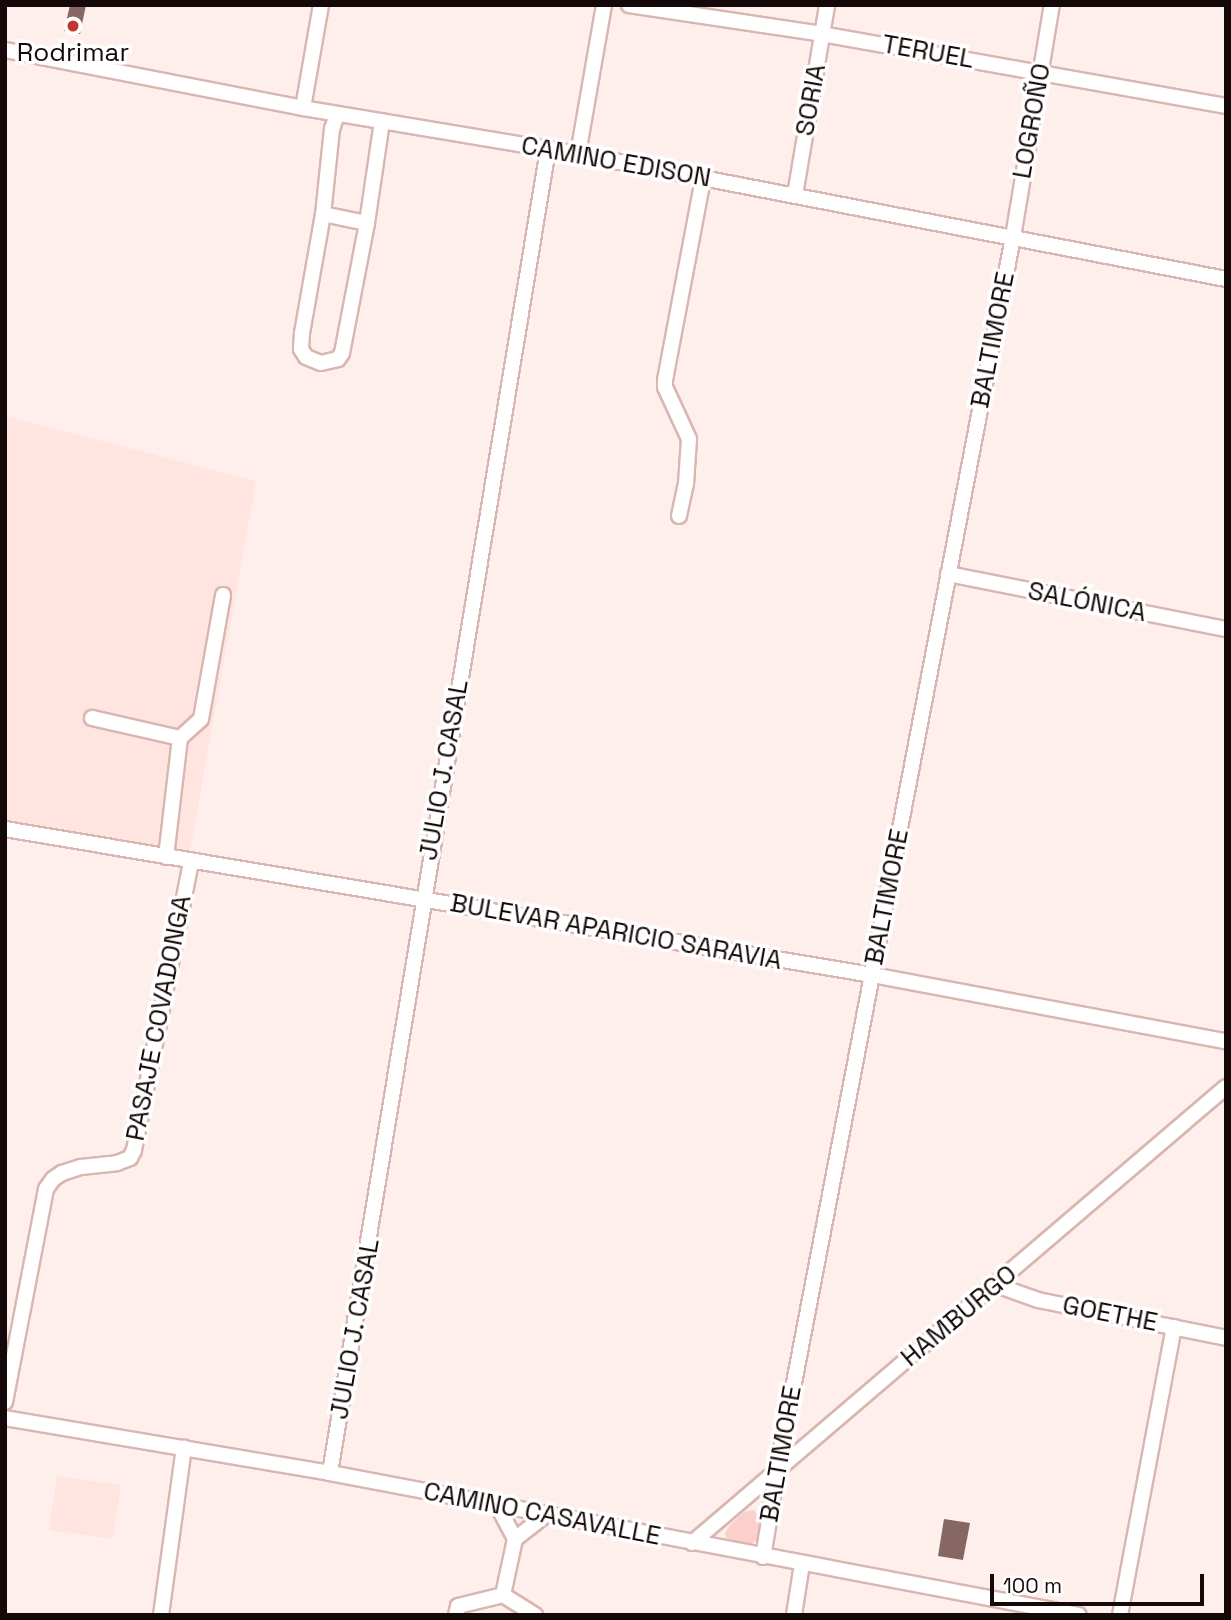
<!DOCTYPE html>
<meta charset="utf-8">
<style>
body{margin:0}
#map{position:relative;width:1231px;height:1620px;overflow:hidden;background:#feefed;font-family:"Space Grotesk",sans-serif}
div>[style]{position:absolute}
.built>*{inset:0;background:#ffe4e0}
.green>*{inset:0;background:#fbd0ca}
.building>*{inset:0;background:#866763}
.roads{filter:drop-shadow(2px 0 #d9b6b1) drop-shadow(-2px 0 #d9b6b1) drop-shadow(0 2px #d9b6b1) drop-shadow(0 -2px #d9b6b1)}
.minor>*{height:14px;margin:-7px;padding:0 7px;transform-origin:7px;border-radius:7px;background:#fff}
.dots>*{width:19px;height:19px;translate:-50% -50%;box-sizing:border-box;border:4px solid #fff;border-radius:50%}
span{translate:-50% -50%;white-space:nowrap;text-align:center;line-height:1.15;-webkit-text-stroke:7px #fff;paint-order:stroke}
.street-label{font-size:26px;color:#140908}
.poi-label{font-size:26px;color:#140908}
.frame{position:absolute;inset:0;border:7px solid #140908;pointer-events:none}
.scale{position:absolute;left:990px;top:1574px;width:214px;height:32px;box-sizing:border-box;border:4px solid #140908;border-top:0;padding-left:9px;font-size:21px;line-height:24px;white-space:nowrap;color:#140908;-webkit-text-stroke:5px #fff;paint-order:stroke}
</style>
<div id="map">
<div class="built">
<i style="clip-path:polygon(5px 416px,256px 481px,189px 857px,5px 824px)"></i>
<i style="clip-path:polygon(57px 1476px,121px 1485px,113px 1539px,49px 1530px)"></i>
</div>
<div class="green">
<i style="clip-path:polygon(754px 1510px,760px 1518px,757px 1540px,749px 1546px,726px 1538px,725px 1533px,729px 1526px,744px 1512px)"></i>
</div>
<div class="building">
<i style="clip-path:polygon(70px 5px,86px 5px,80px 34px,64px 31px)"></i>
<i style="clip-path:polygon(944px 1519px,970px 1523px,963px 1560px,938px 1556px)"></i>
</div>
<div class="roads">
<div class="minor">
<i style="left:629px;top:5px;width:195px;rotate:8.5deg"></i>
<i style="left:822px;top:34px;width:410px;rotate:10.1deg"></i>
<i style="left:5px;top:50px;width:304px;rotate:11deg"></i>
<i style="left:303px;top:108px;width:279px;rotate:9.5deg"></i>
<i style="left:578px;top:154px;width:660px;rotate:10.92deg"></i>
<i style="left:303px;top:108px;width:105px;rotate:-80.1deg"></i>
<i style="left:337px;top:114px;width:16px;rotate:108deg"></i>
<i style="left:332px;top:129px;width:85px;rotate:96deg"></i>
<i style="left:323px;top:214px;width:121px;rotate:100deg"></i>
<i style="left:302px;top:333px;width:16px;rotate:94deg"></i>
<i style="left:301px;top:349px;width:9px;rotate:58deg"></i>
<i style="left:306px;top:357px;width:16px;rotate:22deg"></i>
<i style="left:321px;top:363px;width:17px;rotate:-13deg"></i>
<i style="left:338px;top:359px;width:7px;rotate:-56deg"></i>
<i style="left:342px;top:353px;width:132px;rotate:-79.1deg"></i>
<i style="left:367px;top:223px;width:103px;rotate:-81.6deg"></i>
<i style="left:578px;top:154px;width:151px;rotate:-80.1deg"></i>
<i style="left:795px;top:195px;width:193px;rotate:-80.4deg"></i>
<i style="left:323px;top:214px;width:45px;rotate:11.6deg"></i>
<i style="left:679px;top:516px;width:33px;rotate:-78deg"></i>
<i style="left:686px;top:484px;width:45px;rotate:-86.2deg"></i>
<i style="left:689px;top:439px;width:57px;rotate:-114.8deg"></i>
<i style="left:665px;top:387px;width:7px;rotate:-90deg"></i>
<i style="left:665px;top:380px;width:206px;rotate:-79.3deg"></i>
<i style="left:948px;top:574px;width:283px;rotate:11.2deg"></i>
<i style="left:92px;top:718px;width:90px;rotate:12.8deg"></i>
<i style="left:5px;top:829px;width:879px;rotate:9.56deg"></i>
<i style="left:872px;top:975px;width:360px;rotate:10.6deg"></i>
<i style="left:166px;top:857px;width:120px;rotate:-83.3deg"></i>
<i style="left:180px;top:738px;width:28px;rotate:-42deg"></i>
<i style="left:201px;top:719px;width:126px;rotate:-79.9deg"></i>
<i style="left:996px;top:1285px;width:45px;rotate:19.7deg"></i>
<i style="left:1038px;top:1300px;width:192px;rotate:11.4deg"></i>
<i style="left:5px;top:1402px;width:217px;rotate:-79.1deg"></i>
<i style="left:46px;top:1189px;width:12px;rotate:-55deg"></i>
<i style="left:53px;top:1179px;width:11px;rotate:-34deg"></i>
<i style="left:62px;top:1173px;width:20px;rotate:-18deg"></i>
<i style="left:81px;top:1167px;width:36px;rotate:-6deg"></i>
<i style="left:117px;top:1163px;width:14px;rotate:-21deg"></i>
<i style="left:130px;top:1158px;width:9px;rotate:-63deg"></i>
<i style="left:134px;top:1150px;width:295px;rotate:-78.8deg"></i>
<i style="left:5px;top:1418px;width:330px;rotate:9.6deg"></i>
<i style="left:330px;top:1473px;width:762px;rotate:10.74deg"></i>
<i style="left:330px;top:1473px;width:1342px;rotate:-80.65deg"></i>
<i style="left:497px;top:1505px;width:38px;rotate:62deg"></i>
<i style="left:692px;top:1543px;width:702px;rotate:-40.5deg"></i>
<i style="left:763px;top:1557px;width:86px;rotate:-80.6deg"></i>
<i style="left:777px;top:1472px;width:1257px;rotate:-79.18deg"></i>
<i style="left:1013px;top:237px;width:235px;rotate:-80.5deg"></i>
<i style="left:503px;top:1595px;width:57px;rotate:-77.9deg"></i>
<i style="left:515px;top:1539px;width:39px;rotate:-38deg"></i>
<i style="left:161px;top:1615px;width:169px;rotate:-82.2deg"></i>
<i style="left:456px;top:1615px;width:9px;rotate:-77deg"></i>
<i style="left:458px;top:1606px;width:46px;rotate:-13.7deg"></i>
<i style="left:503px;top:1595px;width:38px;rotate:32deg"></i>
<i style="left:794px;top:1615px;width:52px;rotate:-81.1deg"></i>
<i style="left:1120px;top:1615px;width:293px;rotate:-79.4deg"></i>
</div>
</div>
<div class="dots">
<i style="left:73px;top:26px;background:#c3352f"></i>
</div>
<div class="street-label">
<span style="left:928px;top:52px;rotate:10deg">TERUEL</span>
<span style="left:811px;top:100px;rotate:-80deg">SORIA</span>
<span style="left:1032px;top:121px;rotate:-80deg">LOGROÑO</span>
<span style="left:616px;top:162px;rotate:10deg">CAMINO EDISON</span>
<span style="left:993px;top:340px;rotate:-79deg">BALTIMORE</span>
<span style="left:1087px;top:602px;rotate:11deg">SALÓNICA</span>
<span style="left:444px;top:770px;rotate:-80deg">JULIO J. CASAL</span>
<span style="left:887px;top:897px;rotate:-79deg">BALTIMORE</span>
<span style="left:616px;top:932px;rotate:10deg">BULEVAR APARICIO SARAVIA</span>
<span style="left:159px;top:1018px;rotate:-79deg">PASAJE COVADONGA</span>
<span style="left:1110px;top:1314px;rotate:11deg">GOETHE</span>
<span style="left:959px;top:1316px;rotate:-40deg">HAMBURGO</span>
<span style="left:355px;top:1329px;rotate:-80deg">JULIO J. CASAL</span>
<span style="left:781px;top:1454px;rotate:-80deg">BALTIMORE</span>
<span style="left:542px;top:1514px;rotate:11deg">CAMINO CASAVALLE</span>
</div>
<div class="poi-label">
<span style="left:73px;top:53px">Rodrimar</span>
</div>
<div class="frame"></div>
<div class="scale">100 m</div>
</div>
